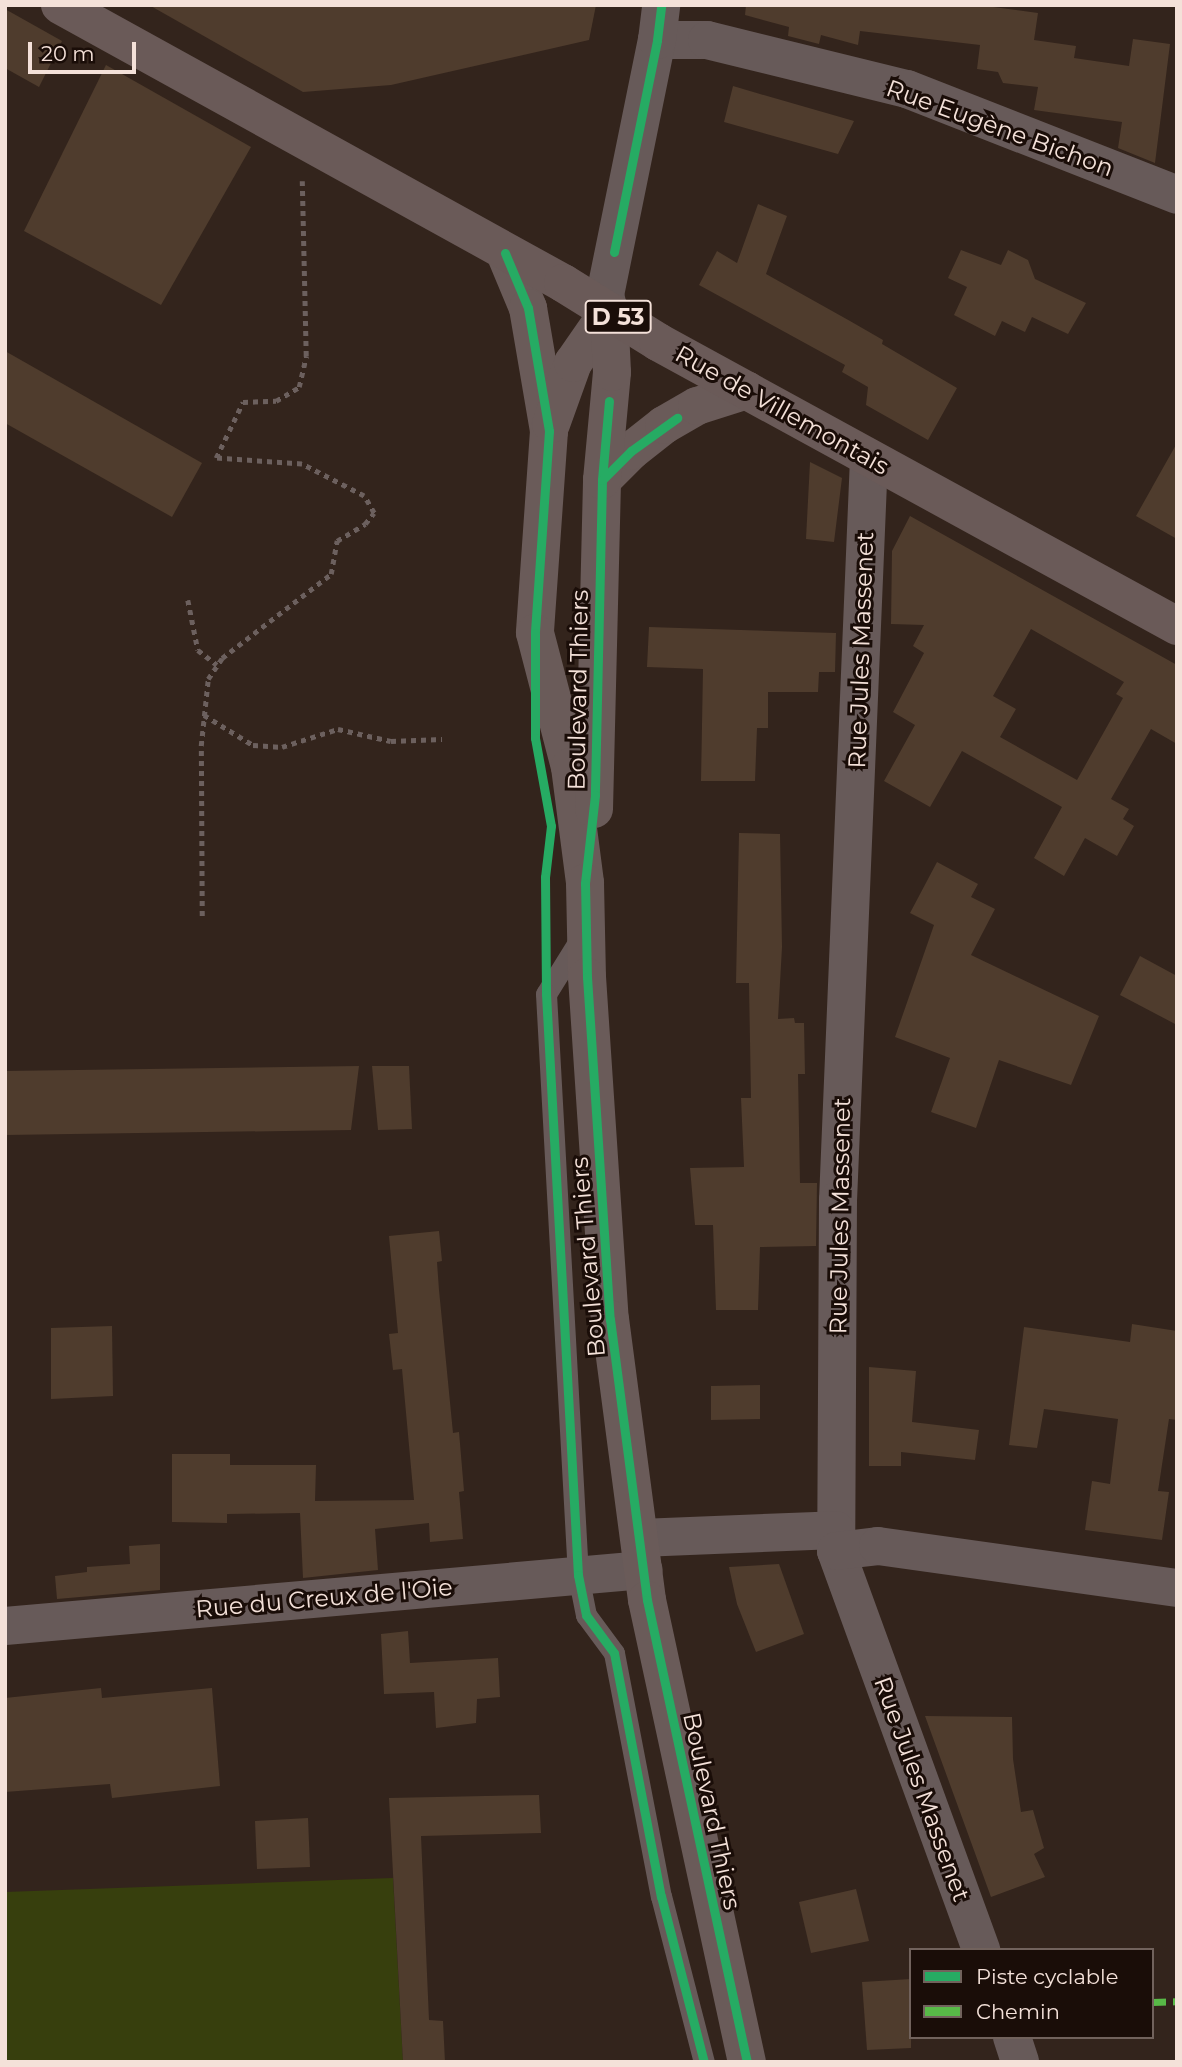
<!DOCTYPE html>
<meta charset="utf-8">
<style>
body{margin:0}
#map{position:relative;width:1182px;height:2067px;overflow:hidden;background:#33241c;font-family:Montserrat,sans-serif}
div>[style]{position:absolute}
.green>*{inset:0;background:#373f0d}
.building>*{inset:0;background:#4f3c2d}
.path>*{height:4.5px;margin-top:-2.25px;transform-origin:0;background:repeating-linear-gradient(90deg,#6c605e 0 5px,transparent 0 10px)}
.service>*{height:21px;margin:-10.5px;padding:0 10.5px;transform-origin:10.5px;border-radius:10.5px;background:#675a59}
.minor>*{height:38px;margin:-19px;padding:0 19px;transform-origin:19px;border-radius:19px;background:#675a59}
.tertiary>*{height:38px;margin:-19px;padding:0 19px;transform-origin:19px;border-radius:19px;background:#675a59}
.secondary>*{height:38px;margin:-19px;padding:0 19px;transform-origin:19px;border-radius:19px;background:#6a5b59}
.primary>*{height:38px;margin:-19px;padding:0 19px;transform-origin:19px;border-radius:19px;background:#6a5a58}
.quiet>*{height:7px;margin-top:-3.5px;transform-origin:0;background:repeating-linear-gradient(90deg,#58b947 0 14px,transparent 0 21px)}
.cycleway>*{height:9px;margin:-4.5px;padding:0 4.5px;transform-origin:4.5px;border-radius:4.5px;background:#26ab63}
span{translate:-50% -50%;white-space:nowrap;text-align:center;line-height:1.15;-webkit-text-stroke:6px #1a0d08;paint-order:stroke}
.shield-label span{padding:2px 5px;background:#1a0d08;border:2px solid;border-radius:5px;-webkit-text-stroke-width:0}
.shield-label{font-size:23px;color:#f4e1d9;font-weight:700}
.street-label{font-size:24px;color:#f4e1d9}
.frame{position:absolute;inset:0;border:7px solid #f4e1d9;pointer-events:none}
.legend{position:absolute;left:909px;top:1948px;width:245px;height:91px;box-sizing:border-box;background:#1a0d08;border:2px solid #71625c;margin:0;padding:9px 12px;list-style:none;font-size:21px;color:#f4e1d9}
.legend li{display:flex;align-items:center;gap:14px;height:35px}
.legend b{width:35px;border:2px solid #71625c}
.scale{position:absolute;left:28px;top:42px;width:108px;height:32px;box-sizing:border-box;border:4px solid #f4e1d9;border-top:0;padding-left:9px;font-size:21px;line-height:24px;white-space:nowrap;color:#f4e1d9;-webkit-text-stroke:5px #1a0d08;paint-order:stroke}
</style>
<div id="map">
<div class="green">
<i style="clip-path:polygon(393px 1878px,403px 2062px,5px 2062px,5px 1892px)"></i>
</div>
<div class="building">
<i style="clip-path:polygon(149px 5px,596px 5px,589px 40px,391px 85px,303px 92px)"></i>
<i style="clip-path:polygon(746px 5px,978px 5px,1038px 13px,1034px 40px,1076px 46px,1074px 58px,1129px 66px,1133px 39px,1170px 44px,1155px 163px,1118px 148px,1122px 122px,1034px 110px,1038px 87px,1003px 83px,998px 72px,977px 69px,980px 45px,860px 31px,858px 45px,821px 35px,819px 44px,788px 36px,789px 27px,745px 15px)"></i>
<i style="clip-path:polygon(5px 9px,62px 41px,39px 87px,5px 68px)"></i>
<i style="clip-path:polygon(106px 65px,251px 147px,161px 305px,24px 231px)"></i>
<i style="clip-path:polygon(733px 86px,760px 94px,854px 121px,838px 154px,724px 122px)"></i>
<i style="clip-path:polygon(758px 204px,787px 216px,766px 274px,850px 321px,883px 340px,882px 344px,957px 388px,928px 440px,866px 405px,868px 387px,842px 372px,845px 365px,699px 285px,717px 251px,737px 263px)"></i>
<i style="clip-path:polygon(961px 250px,1001px 265px,1008px 250px,1028px 260px,1035px 279px,1086px 303px,1068px 334px,1032px 317px,1025px 332px,1002px 321px,995px 336px,954px 315px,967px 287px,948px 278px)"></i>
<i style="clip-path:polygon(5px 351px,202px 463px,172px 517px,5px 423px)"></i>
<i style="clip-path:polygon(1177px 443px,1177px 539px,1136px 516px)"></i>
<i style="clip-path:polygon(810px 462px,842px 478px,834px 542px,806px 539px)"></i>
<i style="clip-path:polygon(evenodd,910px 516px,1177px 665px,1177px 744px,1151px 729px,1111px 799px,1129px 809px,1123px 819px,1134px 826px,1117px 856px,1085px 838px,1064px 876px,1034px 858px,1062px 807px,962px 751px,930px 807px,884px 781px,915px 725px,893px 712px,924px 653px,913px 646px,924px 625px,891px 624px,892px 551px,910px 516px,1031px 629px,1124px 682px,1116px 694px,1123px 698px,1077px 780px,1000px 737px,1016px 709px,993px 696px,1031px 629px)"></i>
<i style="clip-path:polygon(649px 627px,836px 633px,835px 672px,819px 672px,818px 692px,768px 692px,768px 728px,757px 728px,755px 781px,701px 781px,703px 669px,647px 667px)"></i>
<i style="clip-path:polygon(739px 833px,780px 834px,782px 947px,778px 1019px,794px 1018px,795px 1023px,804px 1023px,805px 1074px,798px 1074px,800px 1183px,817px 1183px,816px 1246px,760px 1247px,758px 1310px,716px 1310px,713px 1225px,695px 1225px,690px 1168px,744px 1167px,741px 1098px,751px 1098px,749px 983px,736px 983px)"></i>
<i style="clip-path:polygon(937px 862px,978px 884px,971px 897px,995px 909px,971px 955px,1099px 1016px,1071px 1085px,999px 1060px,976px 1128px,931px 1112px,950px 1058px,895px 1037px,934px 925px,910px 913px)"></i>
<i style="clip-path:polygon(1140px 956px,1177px 976px,1177px 1025px,1120px 995px)"></i>
<i style="clip-path:polygon(359px 1066px,351px 1130px,5px 1135px,5px 1071px)"></i>
<i style="clip-path:polygon(372px 1066px,409px 1066px,412px 1129px,378px 1130px)"></i>
<i style="clip-path:polygon(439px 1231px,442px 1261px,437px 1262px,439px 1290px,453px 1433px,459px 1432px,464px 1491px,459px 1492px,463px 1539px,430px 1542px,429px 1523px,375px 1529px,378px 1570px,303px 1578px,300px 1513px,227px 1514px,227px 1523px,172px 1522px,172px 1454px,230px 1454px,230px 1465px,316px 1465px,315px 1501px,414px 1500px,402px 1369px,393px 1370px,389px 1334px,398px 1333px,389px 1236px)"></i>
<i style="clip-path:polygon(1132px 1324px,1177px 1331px,1177px 1420px,1169px 1419px,1158px 1491px,1169px 1492px,1162px 1540px,1085px 1530px,1092px 1481px,1110px 1484px,1118px 1419px,1044px 1409px,1037px 1448px,1009px 1445px,1024px 1327px,1130px 1342px)"></i>
<i style="clip-path:polygon(112px 1326px,113px 1396px,51px 1399px,51px 1328px)"></i>
<i style="clip-path:polygon(869px 1367px,916px 1371px,912px 1422px,979px 1430px,975px 1460px,901px 1452px,901px 1466px,869px 1466px)"></i>
<i style="clip-path:polygon(760px 1385px,760px 1419px,711px 1420px,711px 1386px)"></i>
<i style="clip-path:polygon(160px 1544px,160px 1590px,57px 1599px,55px 1576px,87px 1572px,87px 1567px,130px 1564px,129px 1546px)"></i>
<i style="clip-path:polygon(779px 1564px,804px 1634px,756px 1652px,737px 1604px,729px 1567px)"></i>
<i style="clip-path:polygon(408px 1631px,410px 1663px,498px 1658px,500px 1697px,477px 1699px,476px 1723px,436px 1728px,434px 1692px,384px 1694px,381px 1634px)"></i>
<i style="clip-path:polygon(101px 1688px,102px 1698px,212px 1688px,220px 1786px,112px 1798px,110px 1784px,5px 1792px,5px 1698px)"></i>
<i style="clip-path:polygon(925px 1716px,1012px 1717px,1013px 1759px,1021px 1812px,1033px 1810px,1044px 1848px,1034px 1854px,1045px 1877px,991px 1897px)"></i>
<i style="clip-path:polygon(539px 1795px,541px 1833px,421px 1836px,429px 2020px,443px 2021px,445px 2062px,403px 2062px,389px 1798px)"></i>
<i style="clip-path:polygon(308px 1818px,310px 1867px,257px 1869px,255px 1821px)"></i>
<i style="clip-path:polygon(856px 1889px,869px 1941px,811px 1953px,799px 1902px)"></i>
<i style="clip-path:polygon(911px 1979px,911px 2048px,867px 2050px,862px 1982px)"></i>
</div>
<div class="path">
<i style="left:188px;top:600px;width:51px;rotate:78.7deg"></i>
<i style="left:198px;top:650px;width:24px;rotate:38deg"></i>
<i style="left:204px;top:715px;width:57px;rotate:31.5deg"></i>
<i style="left:253px;top:745px;width:29px;rotate:4deg"></i>
<i style="left:282px;top:747px;width:59px;rotate:-17.8deg"></i>
<i style="left:338px;top:729px;width:54px;rotate:12.8deg"></i>
<i style="left:391px;top:741px;width:51px;rotate:-2.2deg"></i>
<i style="left:202px;top:916px;width:170px;rotate:-90.3deg"></i>
<i style="left:201px;top:746px;width:67px;rotate:-84deg"></i>
<i style="left:208px;top:679px;width:25px;rotate:-56deg"></i>
<i style="left:222px;top:658px;width:138px;rotate:-37.6deg"></i>
<i style="left:331px;top:574px;width:34px;rotate:-80deg"></i>
<i style="left:337px;top:541px;width:33px;rotate:-31deg"></i>
<i style="left:365px;top:524px;width:14px;rotate:-51deg"></i>
<i style="left:374px;top:513px;width:20px;rotate:-120deg"></i>
<i style="left:364px;top:496px;width:70px;rotate:-152.7deg"></i>
<i style="left:302px;top:464px;width:86px;rotate:-176deg"></i>
<i style="left:216px;top:458px;width:62px;rotate:-64.3deg"></i>
<i style="left:243px;top:402px;width:33px;rotate:-2deg"></i>
<i style="left:276px;top:401px;width:27px;rotate:-31deg"></i>
<i style="left:299px;top:387px;width:32px;rotate:-77deg"></i>
<i style="left:306px;top:356px;width:175px;rotate:-91.3deg"></i>
</div>
<div class="service">
<i style="left:582px;top:936px;width:68px;rotate:121.8deg"></i>
<i style="left:546px;top:994px;width:582px;rotate:86.85deg"></i>
<i style="left:578px;top:1575px;width:41px;rotate:78.7deg"></i>
<i style="left:586px;top:1615px;width:47px;rotate:53.6deg"></i>
<i style="left:614px;top:1653px;width:248px;rotate:79.1deg"></i>
<i style="left:661px;top:1896px;width:171px;rotate:75.5deg"></i>
</div>
<div class="minor">
<i style="left:869px;top:458px;width:743px;rotate:92.39deg"></i>
<i style="left:838px;top:1200px;width:351px;rotate:90.3deg"></i>
<i style="left:836px;top:1551px;width:425px;rotate:70deg"></i>
<i style="left:640px;top:1538px;width:196px;rotate:-2.3deg"></i>
<i style="left:836px;top:1551px;width:42px;rotate:-6.8deg"></i>
<i style="left:878px;top:1546px;width:302px;rotate:8deg"></i>
<i style="left:5px;top:1626px;width:641px;rotate:-5.01deg"></i>
<i style="left:1012px;top:2037px;width:26px;rotate:72deg"></i>
</div>
<div class="tertiary">
<i style="left:657px;top:40px;width:50px"></i>
<i style="left:707px;top:40px;width:206px;rotate:13.8deg"></i>
<i style="left:907px;top:89px;width:290px;rotate:21.4deg"></i>
<i style="left:609px;top:311px;width:16px;rotate:-104deg"></i>
<i style="left:605px;top:295px;width:260px;rotate:-78.5deg"></i>
<i style="left:657px;top:40px;width:35px;rotate:-83deg"></i>
</div>
<div class="secondary">
<i style="left:505px;top:253px;width:60px;rotate:67.3deg"></i>
<i style="left:528px;top:308px;width:125px;rotate:80.3deg"></i>
<i style="left:549px;top:431px;width:202px;rotate:94deg"></i>
<i style="left:535px;top:633px;width:138px;rotate:75.4deg"></i>
<i style="left:570px;top:767px;width:117px;rotate:82.6deg"></i>
<i style="left:585px;top:883px;width:94px;rotate:88.8deg"></i>
<i style="left:587px;top:977px;width:343px;rotate:86.2deg"></i>
<i style="left:610px;top:1319px;width:283px;rotate:82.5deg"></i>
<i style="left:647px;top:1600px;width:473px;rotate:77.8deg"></i>
<i style="left:551px;top:424px;width:65px;rotate:-70.2deg"></i>
<i style="left:573px;top:363px;width:63px;rotate:-55.3deg"></i>
<i style="left:602px;top:480px;width:41px;rotate:-45deg"></i>
<i style="left:631px;top:451px;width:42px;rotate:-38.2deg"></i>
<i style="left:664px;top:425px;width:38px;rotate:-30deg"></i>
<i style="left:697px;top:406px;width:52px;rotate:-17.7deg"></i>
<i style="left:594px;top:809px;width:329px;rotate:-88.6deg"></i>
<i style="left:602px;top:480px;width:108px;rotate:-84.7deg"></i>
<i style="left:612px;top:372px;width:61px;rotate:-92.8deg"></i>
</div>
<div class="primary">
<i style="left:60px;top:5px;width:575px;rotate:28.93deg"></i>
<i style="left:563px;top:283px;width:112px;rotate:31.8deg"></i>
<i style="left:658px;top:342px;width:592px;rotate:28.69deg"></i>
</div>
<div class="quiet">
<i style="left:1152px;top:2002px;width:25px;rotate:-2deg"></i>
</div>
<div class="cycleway">
<i style="left:614px;top:252px;width:216px;rotate:-78.5deg"></i>
<i style="left:657px;top:40px;width:35px;rotate:-83deg"></i>
<i style="left:505px;top:253px;width:60px;rotate:67.3deg"></i>
<i style="left:528px;top:308px;width:125px;rotate:80.3deg"></i>
<i style="left:549px;top:431px;width:202px;rotate:94deg"></i>
<i style="left:535px;top:633px;width:105px;rotate:90deg"></i>
<i style="left:535px;top:738px;width:89px;rotate:79.7deg"></i>
<i style="left:551px;top:826px;width:51px;rotate:96.7deg"></i>
<i style="left:545px;top:877px;width:117px;rotate:89.5deg"></i>
<i style="left:546px;top:994px;width:582px;rotate:86.85deg"></i>
<i style="left:578px;top:1575px;width:41px;rotate:78.7deg"></i>
<i style="left:586px;top:1615px;width:47px;rotate:53.6deg"></i>
<i style="left:614px;top:1653px;width:248px;rotate:79.1deg"></i>
<i style="left:661px;top:1896px;width:171px;rotate:75.5deg"></i>
<i style="left:609px;top:401px;width:79px;rotate:95.1deg"></i>
<i style="left:602px;top:480px;width:315px;rotate:91.3deg"></i>
<i style="left:595px;top:795px;width:89px;rotate:96.5deg"></i>
<i style="left:585px;top:883px;width:94px;rotate:88.8deg"></i>
<i style="left:587px;top:977px;width:343px;rotate:86.2deg"></i>
<i style="left:610px;top:1319px;width:283px;rotate:82.5deg"></i>
<i style="left:647px;top:1600px;width:473px;rotate:77.8deg"></i>
<i style="left:602px;top:480px;width:41px;rotate:-45deg"></i>
<i style="left:631px;top:451px;width:57px;rotate:-35.7deg"></i>
</div>
<div class="shield-label">
<span style="left:618px;top:317px">D 53</span>
</div>
<div class="street-label">
<span style="left:1000px;top:128px;rotate:20deg">Rue Eugène Bichon</span>
<span style="left:782px;top:410px;rotate:29deg">Rue de Villemontais</span>
<span style="left:861px;top:650px;rotate:-88deg">Rue Jules Massenet</span>
<span style="left:578px;top:690px;rotate:-89deg">Boulevard Thiers</span>
<span style="left:840px;top:1216px;rotate:-89deg">Rue Jules Massenet</span>
<span style="left:588px;top:1257px;rotate:-95deg">Boulevard Thiers</span>
<span style="left:324px;top:1598px;rotate:-5deg">Rue du Creux de l'Oie</span>
<span style="left:922px;top:1789px;rotate:70deg">Rue Jules Massenet</span>
<span style="left:712px;top:1811px;rotate:78deg">Boulevard Thiers</span>
</div>
<div class="frame"></div>
<ul class="legend">
<li><b style="height:9px;background:#26ab63"></b>Piste cyclable</li>
<li><b style="height:9px;background:#58b947"></b>Chemin</li>
</ul>
<div class="scale">20 m</div>
</div>
